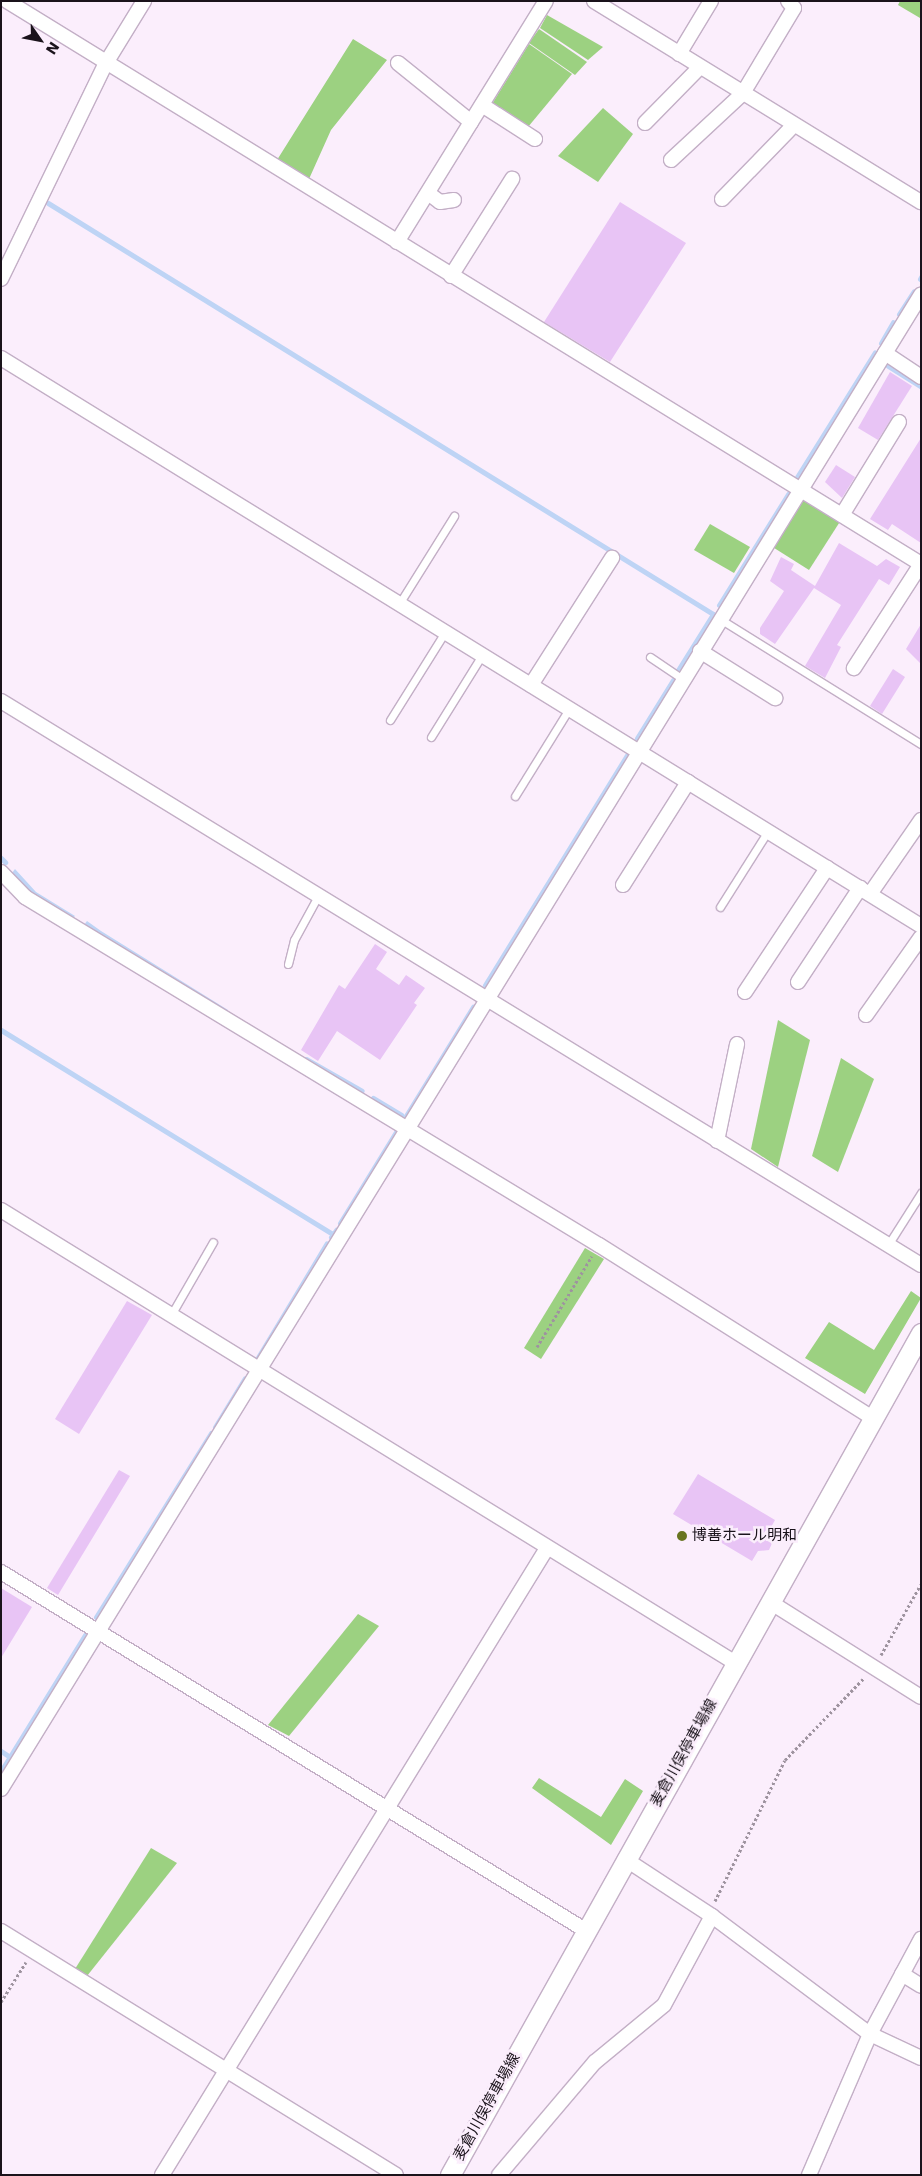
<!DOCTYPE html>
<meta charset="utf-8">
<style>
body{margin:0}
#map{position:relative;width:922px;height:2176px;overflow:hidden;background:#fbeefc;font-family:"DejaVu Sans","Noto Sans JP",sans-serif}
div>[style]{position:absolute}
.green>*{inset:0;background:#9cd181}
.water>*{inset:0;background:#bed4f5}
.stream>*{height:5px;margin:-2.5px;padding:0 2.5px;transform-origin:2.5px;border-radius:2.5px;background:#bed4f5}
.building>*{inset:0;background:#e8c4f5}
.path>*{height:3px;margin-top:-1.5px;transform-origin:0;background:repeating-linear-gradient(90deg,#9e939f 0 2.5px,transparent 0 5px)}
.roads{filter:drop-shadow(1px 0 #c3afc6) drop-shadow(-1px 0 #c3afc6) drop-shadow(0 1px #c3afc6) drop-shadow(0 -1px #c3afc6)}
.service>*{height:7px;margin:-3.5px;padding:0 3.5px;transform-origin:3.5px;border-radius:3.5px;background:#fff}
.minor>*{height:14px;margin:-7px;padding:0 7px;transform-origin:7px;border-radius:7px;background:#fff}
.secondary>*{height:19px;margin:-9.5px;padding:0 9.5px;transform-origin:9.5px;border-radius:9.5px;background:#fff}
.dots>*{width:14px;height:14px;translate:-50% -50%;box-sizing:border-box;border:2px solid #fbeefc;border-radius:50%}
span{translate:-50% -50%;white-space:nowrap;text-align:center;line-height:1.15;-webkit-text-stroke:5px #fbeefc;paint-order:stroke}
.poi-label{font-size:15px;color:#1a131b}
.left{translate:0 -50%;text-align:left}
.street-label{font-size:15px;color:#1a131b}
.frame{position:absolute;inset:0;border:2px solid #1a131b;pointer-events:none}
.north{position:absolute;left:15px;top:15px;width:50px;height:50px;-webkit-text-stroke:4px #fbeefc;paint-order:stroke;rotate:123deg;font-size:14px;font-weight:700;line-height:20px;text-align:center;color:#1a131b}
.north::after{content:'';display:block;margin:auto;width:18px;height:22px;background:#1a131b;clip-path:polygon(50% 0,100% 100%,50% 72%,0 100%)}
</style>
<div id="map">
<div class="green">
<i style="clip-path:polygon(900px 1px,921px 1px,920px 18px,898px 5px)"></i>
<i style="clip-path:polygon(547px 15px,603px 47px,588px 60px,540px 28px)"></i>
<i style="clip-path:polygon(539px 29px,587px 62px,575px 75px,529px 43px)"></i>
<i style="clip-path:polygon(353px 39px,387px 60px,331px 130px,309px 179px,277px 160px)"></i>
<i style="clip-path:polygon(529px 44px,572px 74px,528px 127px,492px 104px)"></i>
<i style="clip-path:polygon(603px 108px,633px 134px,598px 182px,558px 156px)"></i>
<i style="clip-path:polygon(806px 498px,841px 520px,809px 570px,771px 546px,801px 500px)"></i>
<i style="clip-path:polygon(710px 524px,750px 547px,734px 573px,694px 550px)"></i>
<i style="clip-path:polygon(778px 1020px,810px 1040px,778px 1167px,751px 1149px)"></i>
<i style="clip-path:polygon(841px 1058px,874px 1079px,838px 1172px,812px 1156px)"></i>
<i style="clip-path:polygon(585px 1248px,604px 1259px,541px 1359px,524px 1348px)"></i>
<i style="clip-path:polygon(911px 1291px,921px 1298px,865px 1394px,805px 1358px,829px 1322px,874px 1350px)"></i>
<i style="clip-path:polygon(358px 1614px,379px 1626px,289px 1736px,268px 1725px)"></i>
<i style="clip-path:polygon(539px 1778px,601px 1817px,625px 1779px,643px 1791px,611px 1845px,532px 1788px)"></i>
<i style="clip-path:polygon(151px 1848px,177px 1863px,87px 1976px,75px 1969px)"></i>
</div>
<div class="water">
<i style="clip-path:polygon(15px 869px,36px 892px,75px 916px,72px 919px,33px 894px,12px 873px)"></i>
<i style="clip-path:polygon(87px 921px,101px 931px,228px 1010px,226px 1014px,84px 925px)"></i>
</div>
<div class="stream">
<i style="left:48px;top:203px;width:782px;rotate:31.72deg"></i>
<i style="left:713px;top:614px;width:66px;rotate:122deg"></i>
<i style="left:920px;top:279px;width:2px;rotate:-63deg"></i>
<i style="left:899px;top:314px;width:27px;rotate:-57deg"></i>
<i style="left:881px;top:343px;width:24px;rotate:-60deg"></i>
<i style="left:888px;top:366px;width:39px;rotate:32deg"></i>
<i style="left:797px;top:477px;width:147px;rotate:-58deg"></i>
<i style="left:719px;top:605px;width:131px;rotate:-58.1deg"></i>
<i style="left:637px;top:738px;width:68px;rotate:-58.2deg"></i>
<i style="left:1px;top:858px;width:6px;rotate:45deg"></i>
<i style="left:485px;top:985px;width:270px;rotate:-58.3deg"></i>
<i style="left:1px;top:1030px;width:390px;rotate:31.6deg"></i>
<i style="left:306px;top:1059px;width:64px;rotate:29.7deg"></i>
<i style="left:373px;top:1098px;width:33px;rotate:31deg"></i>
<i style="left:404px;top:1119px;width:132px;rotate:-58.4deg"></i>
<i style="left:340px;top:1223px;width:107px;rotate:-58.4deg"></i>
<i style="left:331px;top:1237px;width:9px;rotate:-54deg"></i>
<i style="left:257px;top:1359px;width:135px;rotate:-58.9deg"></i>
<i style="left:215px;top:1427px;width:57px;rotate:-58.5deg"></i>
<i style="left:96px;top:1617px;width:217px;rotate:-58deg"></i>
<i style="left:1px;top:1751px;width:11px;rotate:34deg"></i>
<i style="left:1px;top:1771px;width:160px;rotate:-58.3deg"></i>
</div>
<div class="building">
<i style="clip-path:polygon(620px 202px,686px 243px,610px 362px,544px 322px)"></i>
<i style="clip-path:polygon(890px 372px,912px 386px,878px 440px,858px 428px)"></i>
<i style="clip-path:polygon(921px 438px,921px 543px,892px 524px,888px 530px,870px 519px)"></i>
<i style="clip-path:polygon(836px 465px,855px 477px,842px 498px,825px 482px)"></i>
<i style="clip-path:polygon(839px 543px,877px 566px,886px 559px,900px 567px,889px 585px,879px 579px,837px 645px,841px 647px,825px 678px,805px 666px,841px 605px,814px 588px,775px 644px,760px 634px,760px 628px,784px 591px,770px 581px,781px 557px,794px 564px,791px 570px,815px 586px)"></i>
<i style="clip-path:polygon(921px 624px,921px 664px,906px 649px)"></i>
<i style="clip-path:polygon(893px 669px,905px 677px,882px 714px,870px 706px)"></i>
<i style="clip-path:polygon(375px 944px,387px 952px,376px 969px,399px 985px,406px 975px,425px 988px,414px 1003px,417px 1005px,380px 1060px,337px 1031px,318px 1061px,301px 1050px,339px 985px,345px 989px)"></i>
<i style="clip-path:polygon(127px 1301px,152px 1315px,79px 1434px,55px 1419px)"></i>
<i style="clip-path:polygon(119px 1470px,130px 1476px,58px 1595px,47px 1588px)"></i>
<i style="clip-path:polygon(698px 1474px,775px 1520px,769px 1531px,774px 1539px,769px 1550px,758px 1551px,752px 1561px,673px 1514px)"></i>
<i style="clip-path:polygon(1px 1588px,32px 1607px,1px 1658px)"></i>
</div>
<div class="path">
<i style="left:537px;top:1347px;width:106px;rotate:-58.9deg"></i>
<i style="left:881px;top:1655px;width:81px;rotate:-60.6deg"></i>
<i style="left:715px;top:1901px;width:157px;rotate:-63.6deg"></i>
<i style="left:785px;top:1760px;width:114px;rotate:-46.1deg"></i>
<i style="left:1px;top:2002px;width:47px;rotate:-58deg"></i>
</div>
<div class="roads">
<div class="service">
<i style="left:399px;top:604px;width:104px;rotate:-58deg"></i>
<i style="left:720px;top:619px;width:237px;rotate:31.9deg"></i>
<i style="left:650px;top:657px;width:40px;rotate:34deg"></i>
<i style="left:390px;top:720px;width:104px;rotate:-58deg"></i>
<i style="left:431px;top:737px;width:97px;rotate:-58.1deg"></i>
<i style="left:515px;top:796px;width:102px;rotate:-58.2deg"></i>
<i style="left:720px;top:907px;width:90px;rotate:-57.7deg"></i>
<i style="left:288px;top:964px;width:25px;rotate:-76deg"></i>
<i style="left:294px;top:940px;width:50px;rotate:-61.4deg"></i>
<i style="left:888px;top:1245px;width:62px;rotate:-57.6deg"></i>
<i style="left:171px;top:1315px;width:84px;rotate:-60.1deg"></i>
</div>
<div class="minor">
<i style="left:7px;top:1px;width:1073px;rotate:31.63deg"></i>
<i style="left:921px;top:564px;width:124px;rotate:122.8deg"></i>
<i style="left:594px;top:1px;width:384px;rotate:31.6deg"></i>
<i style="left:679px;top:54px;width:62px;rotate:-58.9deg"></i>
<i style="left:398px;top:63px;width:94px;rotate:38.9deg"></i>
<i style="left:482px;top:105px;width:63px;rotate:32.7deg"></i>
<i style="left:645px;top:123px;width:78px;rotate:-45.5deg"></i>
<i style="left:671px;top:160px;width:98px;rotate:-42.9deg"></i>
<i style="left:743px;top:93px;width:99px;rotate:-59deg"></i>
<i style="left:794px;top:8px;width:9px;rotate:-131deg"></i>
<i style="left:428px;top:193px;width:15px;rotate:37deg"></i>
<i style="left:440px;top:202px;width:14px;rotate:-8deg"></i>
<i style="left:722px;top:199px;width:103px;rotate:-45.8deg"></i>
<i style="left:397px;top:242px;width:283px;rotate:-58.3deg"></i>
<i style="left:451px;top:276px;width:115px;rotate:-57.8deg"></i>
<i style="left:1px;top:279px;width:240px;rotate:-64.1deg"></i>
<i style="left:106px;top:63px;width:73px;rotate:-58.5deg"></i>
<i style="left:885px;top:353px;width:43px;rotate:33.7deg"></i>
<i style="left:1px;top:358px;width:1081px;rotate:31.69deg"></i>
<i style="left:842px;top:515px;width:109px;rotate:-58.5deg"></i>
<i style="left:700px;top:651px;width:89px;rotate:32.1deg"></i>
<i style="left:531px;top:685px;width:151px;rotate:-57.5deg"></i>
<i style="left:1px;top:701px;width:1079px;rotate:31.51deg"></i>
<i style="left:1px;top:872px;width:35px;rotate:46deg"></i>
<i style="left:25px;top:897px;width:671px;rotate:31.23deg"></i>
<i style="left:599px;top:1245px;width:324px;rotate:32.3deg"></i>
<i style="left:623px;top:885px;width:122px;rotate:-57.7deg"></i>
<i style="left:870px;top:894px;width:90px;rotate:-55.4deg"></i>
<i style="left:798px;top:982px;width:113px;rotate:-56.6deg"></i>
<i style="left:745px;top:992px;width:149px;rotate:-56.5deg"></i>
<i style="left:866px;top:1015px;width:95px;rotate:-54.8deg"></i>
<i style="left:717px;top:1141px;width:99px;rotate:-78.3deg"></i>
<i style="left:1px;top:1210px;width:861px;rotate:31.66deg"></i>
<i style="left:1px;top:1572px;width:685px;rotate:31.51deg"></i>
<i style="left:770px;top:1602px;width:178px;rotate:32.2deg"></i>
<i style="left:1px;top:1789px;width:1755px;rotate:-58.38deg"></i>
<i style="left:625px;top:1859px;width:104px;rotate:33.2deg"></i>
<i style="left:712px;top:1916px;width:197px;rotate:36.8deg"></i>
<i style="left:870px;top:2034px;width:56px;rotate:25.2deg"></i>
<i style="left:1px;top:1931px;width:464px;rotate:31.7deg"></i>
<i style="left:902px;top:1974px;width:22px;rotate:32deg"></i>
<i style="left:162px;top:2175px;width:736px;rotate:-58.45deg"></i>
<i style="left:499px;top:2175px;width:148px;rotate:-49.7deg"></i>
<i style="left:595px;top:2062px;width:89px;rotate:-39.6deg"></i>
<i style="left:664px;top:2005px;width:101px;rotate:-61.7deg"></i>
<i style="left:809px;top:2175px;width:154px;rotate:-66.6deg"></i>
<i style="left:870px;top:2034px;width:108px;rotate:-61.8deg"></i>
</div>
<div class="secondary">
<i style="left:450px;top:2175px;width:965px;rotate:-60.78deg"></i>
</div>
</div>
<div class="dots">
<i style="left:682px;top:1536px;background:#687420"></i>
</div>
<div class="poi-label">
<span class="left" style="left:692px;top:1536px">博善ホール明和</span>
</div>
<div class="street-label">
<span style="left:684px;top:1753px;rotate:-61deg">麦倉川俣停車場線</span>
<span style="left:487px;top:2107px;rotate:-61deg">麦倉川俣停車場線</span>
</div>
<div class="frame"></div>
<div class="north">N</div>
</div>
